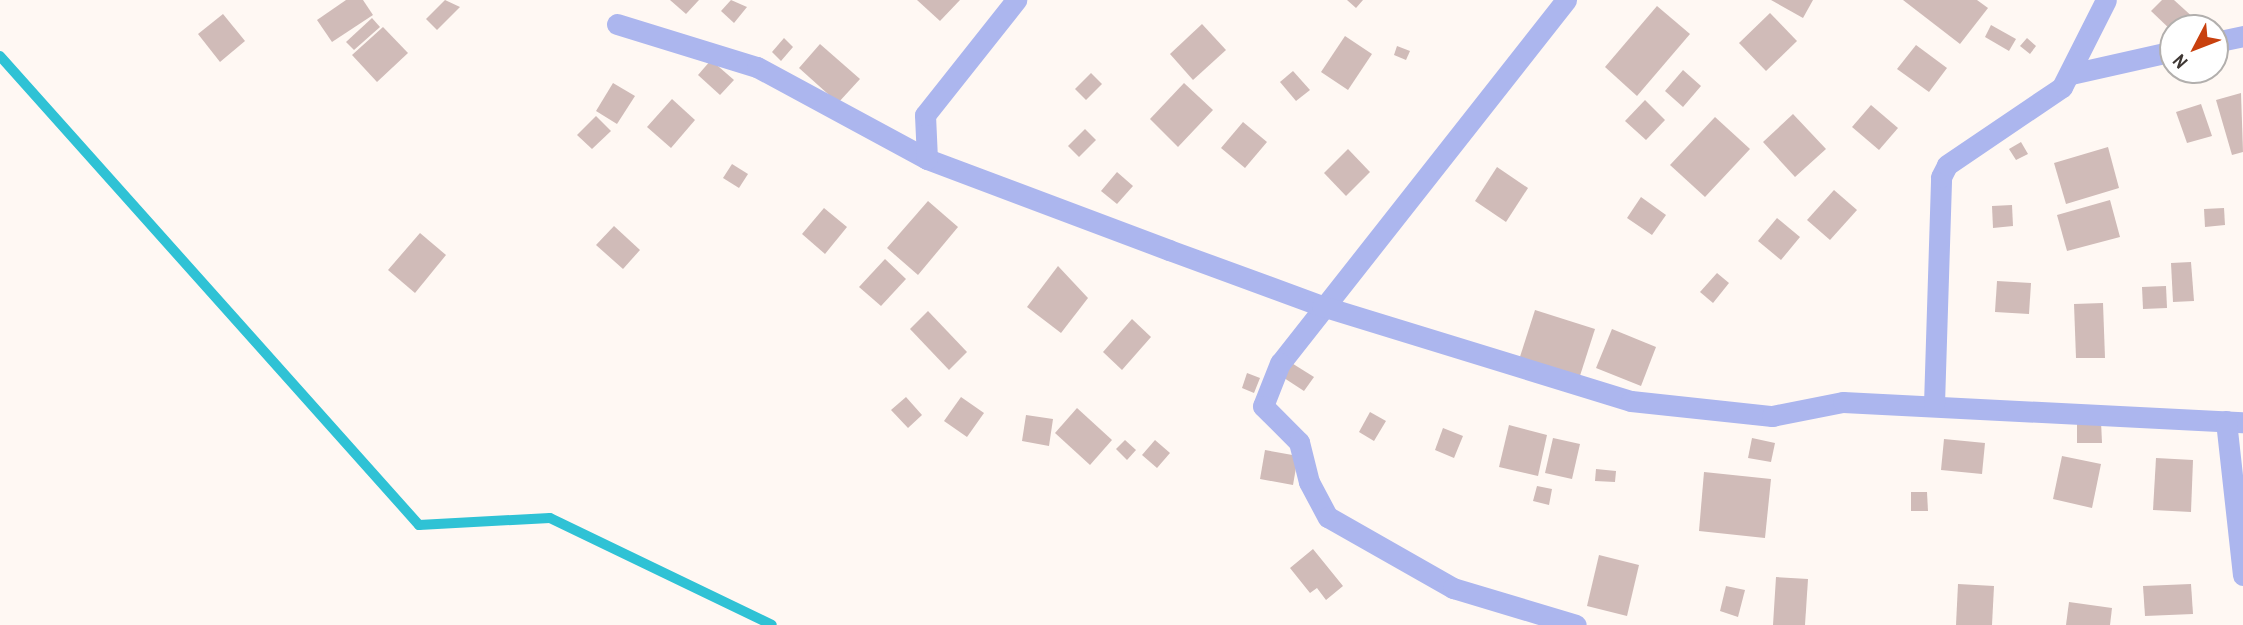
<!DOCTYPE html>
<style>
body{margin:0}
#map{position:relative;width:2243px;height:625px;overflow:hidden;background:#fff8f3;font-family:"Archivo Narrow",sans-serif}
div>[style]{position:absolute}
.stream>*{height:10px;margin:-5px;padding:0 5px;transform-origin:5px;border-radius:5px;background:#2fc2d5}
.building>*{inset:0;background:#d0bbb8}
.street>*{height:21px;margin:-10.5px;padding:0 10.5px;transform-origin:10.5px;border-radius:10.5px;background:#acb6ee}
span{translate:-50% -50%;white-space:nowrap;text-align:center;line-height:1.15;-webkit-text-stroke:7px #fff;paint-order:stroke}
.north{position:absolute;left:2159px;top:14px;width:70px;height:70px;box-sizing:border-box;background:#fff;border:2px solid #b2afad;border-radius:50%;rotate:228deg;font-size:19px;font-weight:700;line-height:28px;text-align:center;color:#3e3733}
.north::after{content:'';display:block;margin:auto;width:24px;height:32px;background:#c8400e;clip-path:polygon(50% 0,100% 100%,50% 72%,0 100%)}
</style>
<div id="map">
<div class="stream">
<i style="left:0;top:56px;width:629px;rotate:48.22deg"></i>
<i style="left:419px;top:525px;width:131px;rotate:-3.1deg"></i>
<i style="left:550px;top:518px;width:246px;rotate:25.7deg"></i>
</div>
<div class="building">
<i style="clip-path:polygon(346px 0,363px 0,373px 15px,332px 42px,317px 20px)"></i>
<i style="clip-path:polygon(445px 0,460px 7px,437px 30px,426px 19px)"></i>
<i style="clip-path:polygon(670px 0,699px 0,686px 14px)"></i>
<i style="clip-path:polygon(731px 0,747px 7px,734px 23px,721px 11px)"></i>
<i style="clip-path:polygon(917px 0,960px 0,940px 21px)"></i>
<i style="clip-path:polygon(1347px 0,1363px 0,1356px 8px)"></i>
<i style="clip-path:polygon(1771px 0,1813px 0,1803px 18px)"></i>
<i style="clip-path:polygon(1903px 0,1977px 0,1988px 8px,1960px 44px)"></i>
<i style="clip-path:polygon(2162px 0,2174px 0,2196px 20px,2173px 32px,2151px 11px)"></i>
<i style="clip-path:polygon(1657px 6px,1690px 34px,1637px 96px,1605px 67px)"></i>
<i style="clip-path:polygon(1770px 13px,1797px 41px,1766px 71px,1739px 43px)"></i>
<i style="clip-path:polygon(223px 14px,245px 41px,220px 62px,198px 34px)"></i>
<i style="clip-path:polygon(372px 18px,380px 27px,354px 50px,346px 42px)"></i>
<i style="clip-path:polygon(1202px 24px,1226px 50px,1193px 80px,1170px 54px)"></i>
<i style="clip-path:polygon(1991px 25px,2016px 39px,2009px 51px,1985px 37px)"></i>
<i style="clip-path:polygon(383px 27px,408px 53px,377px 82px,352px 55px)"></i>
<i style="clip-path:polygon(1345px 36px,1372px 54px,1348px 90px,1321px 72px)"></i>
<i style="clip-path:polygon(784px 38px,793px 47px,781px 61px,772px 52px)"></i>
<i style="clip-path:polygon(2027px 38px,2036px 46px,2030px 54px,2020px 46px)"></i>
<i style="clip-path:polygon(820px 44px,860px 79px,838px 103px,799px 68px)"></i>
<i style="clip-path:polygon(1916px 45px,1947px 68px,1929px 92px,1897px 69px)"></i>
<i style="clip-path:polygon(1397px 46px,1410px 51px,1406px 60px,1394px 55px)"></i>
<i style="clip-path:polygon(711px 60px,734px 80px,720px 95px,698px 75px)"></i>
<i style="clip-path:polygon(1683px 70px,1701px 86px,1683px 107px,1665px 91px)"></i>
<i style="clip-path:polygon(1293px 71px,1310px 90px,1296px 101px,1280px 82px)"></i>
<i style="clip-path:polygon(1091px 73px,1102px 84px,1086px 100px,1075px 89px)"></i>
<i style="clip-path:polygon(613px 83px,635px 96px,617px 124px,596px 111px)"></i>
<i style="clip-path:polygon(1184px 83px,1213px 110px,1178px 147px,1150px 119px)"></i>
<i style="clip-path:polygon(2241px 93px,2243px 152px,2232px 155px,2216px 100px)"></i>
<i style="clip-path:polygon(672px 99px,695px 120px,671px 148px,647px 127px)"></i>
<i style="clip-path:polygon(1645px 100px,1665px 120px,1646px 140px,1625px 121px)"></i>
<i style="clip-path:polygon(2201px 104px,2212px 136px,2187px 143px,2176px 112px)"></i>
<i style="clip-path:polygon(1871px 105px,1898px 128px,1879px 150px,1852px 127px)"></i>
<i style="clip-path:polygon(1793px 114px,1826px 149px,1795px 177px,1763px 142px)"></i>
<i style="clip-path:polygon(596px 116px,611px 131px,592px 149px,577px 135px)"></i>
<i style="clip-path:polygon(1715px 117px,1750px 149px,1705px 197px,1670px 165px)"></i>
<i style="clip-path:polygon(1243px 122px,1267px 142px,1245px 168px,1221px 148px)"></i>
<i style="clip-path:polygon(1085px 129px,1096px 140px,1079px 157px,1068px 146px)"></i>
<i style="clip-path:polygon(2021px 142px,2028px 154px,2016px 160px,2009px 149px)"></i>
<i style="clip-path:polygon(2108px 147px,2119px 188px,2066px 204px,2054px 163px)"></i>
<i style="clip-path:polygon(1348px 149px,1370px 172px,1346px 196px,1324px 173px)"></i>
<i style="clip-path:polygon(732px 164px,748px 174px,739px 188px,723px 178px)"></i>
<i style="clip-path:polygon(1497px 167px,1528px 188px,1506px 222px,1475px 201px)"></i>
<i style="clip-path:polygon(1117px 172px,1133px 186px,1117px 204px,1101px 191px)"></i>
<i style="clip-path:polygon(1834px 190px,1857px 210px,1830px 240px,1807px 220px)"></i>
<i style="clip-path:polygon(1641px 197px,1666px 215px,1652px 235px,1627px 218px)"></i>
<i style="clip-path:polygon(2110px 200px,2120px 237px,2067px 251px,2057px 215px)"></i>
<i style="clip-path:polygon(928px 201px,958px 227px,918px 275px,887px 248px)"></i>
<i style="clip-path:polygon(2012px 205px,2013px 226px,1993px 228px,1992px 206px)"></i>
<i style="clip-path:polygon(824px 208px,847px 227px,825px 254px,802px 234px)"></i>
<i style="clip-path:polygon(2224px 208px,2225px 225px,2205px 227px,2204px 209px)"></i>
<i style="clip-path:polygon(1777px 218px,1800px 237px,1781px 260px,1758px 241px)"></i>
<i style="clip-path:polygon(614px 226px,640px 250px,623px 269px,596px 245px)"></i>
<i style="clip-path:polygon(420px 233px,446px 255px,415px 293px,388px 270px)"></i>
<i style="clip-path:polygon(885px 259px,906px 279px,881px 306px,859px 287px)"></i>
<i style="clip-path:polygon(2191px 262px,2194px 301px,2173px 302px,2171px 263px)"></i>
<i style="clip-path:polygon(1058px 266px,1088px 298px,1061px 333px,1027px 307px)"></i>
<i style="clip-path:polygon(1717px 273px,1729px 283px,1713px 303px,1700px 292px)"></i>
<i style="clip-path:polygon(1997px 281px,2031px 283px,2029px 314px,1995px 312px)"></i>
<i style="clip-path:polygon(2166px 286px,2167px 308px,2143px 309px,2142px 287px)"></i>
<i style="clip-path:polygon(2103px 303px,2105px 358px,2076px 358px,2074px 304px)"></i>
<i style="clip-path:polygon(1535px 310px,1595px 329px,1578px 382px,1518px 363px)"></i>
<i style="clip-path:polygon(928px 311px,967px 352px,949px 370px,910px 329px)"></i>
<i style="clip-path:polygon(1132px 319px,1151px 337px,1122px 370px,1103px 352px)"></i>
<i style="clip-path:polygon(1612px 329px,1656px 347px,1641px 386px,1596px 368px)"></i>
<i style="clip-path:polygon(1290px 362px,1314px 377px,1304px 391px,1281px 376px)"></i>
<i style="clip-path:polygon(1247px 373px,1260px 378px,1254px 393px,1242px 388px)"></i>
<i style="clip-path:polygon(906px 397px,922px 415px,908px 428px,891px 410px)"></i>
<i style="clip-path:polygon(961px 397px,984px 413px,967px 437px,944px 421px)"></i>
<i style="clip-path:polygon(1077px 408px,1112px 440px,1090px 465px,1055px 433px)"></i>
<i style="clip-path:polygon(1370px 412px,1386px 421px,1374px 441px,1359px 432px)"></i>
<i style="clip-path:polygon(1026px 415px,1053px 419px,1049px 446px,1022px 441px)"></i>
<i style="clip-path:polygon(2077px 421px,2101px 421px,2102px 443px,2077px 443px)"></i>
<i style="clip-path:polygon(1509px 425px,1547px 435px,1538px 476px,1499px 467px)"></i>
<i style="clip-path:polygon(1443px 428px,1463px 436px,1454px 458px,1435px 450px)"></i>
<i style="clip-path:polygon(1553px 438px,1580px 444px,1572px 479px,1545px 473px)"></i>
<i style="clip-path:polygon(1752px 438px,1775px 443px,1771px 462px,1748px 458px)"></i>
<i style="clip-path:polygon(1944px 439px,1985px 443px,1982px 474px,1941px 470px)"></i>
<i style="clip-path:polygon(1125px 440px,1136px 450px,1127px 460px,1116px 449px)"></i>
<i style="clip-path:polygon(1155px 440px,1170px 453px,1157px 468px,1142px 455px)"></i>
<i style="clip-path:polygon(1265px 450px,1298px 456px,1293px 485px,1260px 479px)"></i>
<i style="clip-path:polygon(2062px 456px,2101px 464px,2092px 508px,2053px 499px)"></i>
<i style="clip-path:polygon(2156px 458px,2193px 460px,2191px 512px,2153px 510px)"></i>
<i style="clip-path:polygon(1596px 469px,1616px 471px,1615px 482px,1595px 481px)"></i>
<i style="clip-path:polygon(1704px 472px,1771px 479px,1765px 538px,1699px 531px)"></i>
<i style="clip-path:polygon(1537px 486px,1552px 489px,1549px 505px,1533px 501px)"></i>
<i style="clip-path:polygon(1911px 492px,1927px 492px,1928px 511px,1911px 511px)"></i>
<i style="clip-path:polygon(1313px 549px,1343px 586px,1326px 600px,1317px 588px,1310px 593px,1290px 568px)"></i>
<i style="clip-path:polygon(1599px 555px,1639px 565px,1627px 616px,1587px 606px)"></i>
<i style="clip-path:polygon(1776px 577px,1808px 579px,1805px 625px,1773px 625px)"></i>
<i style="clip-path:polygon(1958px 584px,1994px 586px,1992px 625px,1956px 625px)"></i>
<i style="clip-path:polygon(2191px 584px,2193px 614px,2145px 616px,2143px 586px)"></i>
<i style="clip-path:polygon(1726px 586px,1745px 590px,1738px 617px,1720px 611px)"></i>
<i style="clip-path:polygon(2069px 602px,2112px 608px,2110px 625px,2066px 625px)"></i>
</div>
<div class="street">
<i style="left:1566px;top:0;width:462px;rotate:128.2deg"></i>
<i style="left:1280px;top:363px;width:46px;rotate:111.6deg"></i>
<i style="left:1263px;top:406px;width:51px;rotate:45deg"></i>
<i style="left:1299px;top:442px;width:41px;rotate:76deg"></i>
<i style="left:1309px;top:482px;width:40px;rotate:62deg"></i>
<i style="left:1328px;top:517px;width:144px;rotate:29.6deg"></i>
<i style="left:1453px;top:588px;width:128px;rotate:16.7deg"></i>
<i style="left:617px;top:24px;width:146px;rotate:17.1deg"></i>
<i style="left:757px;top:67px;width:193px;rotate:28.4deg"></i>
<i style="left:927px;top:159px;width:259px;rotate:20.6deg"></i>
<i style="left:1169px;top:250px;width:163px;rotate:20.1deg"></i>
<i style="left:1322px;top:306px;width:323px;rotate:17.1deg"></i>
<i style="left:1631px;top:401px;width:142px;rotate:6.1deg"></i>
<i style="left:1772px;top:416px;width:72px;rotate:-11.2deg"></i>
<i style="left:1843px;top:402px;width:400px;rotate:2.9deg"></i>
<i style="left:2215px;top:42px;width:29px;rotate:-12deg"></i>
<i style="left:2071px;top:74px;width:105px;rotate:-12.7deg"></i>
<i style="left:927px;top:159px;width:44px;rotate:-92.6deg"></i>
<i style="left:925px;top:115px;width:147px;rotate:-51.6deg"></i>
<i style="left:1934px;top:404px;width:227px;rotate:-88.2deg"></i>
<i style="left:1941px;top:177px;width:13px;rotate:-63deg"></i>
<i style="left:1947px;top:165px;width:139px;rotate:-34.1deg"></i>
<i style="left:2062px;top:87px;width:97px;rotate:-63.2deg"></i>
<i style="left:2226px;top:421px;width:155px;rotate:83.7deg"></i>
</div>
<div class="north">N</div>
</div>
